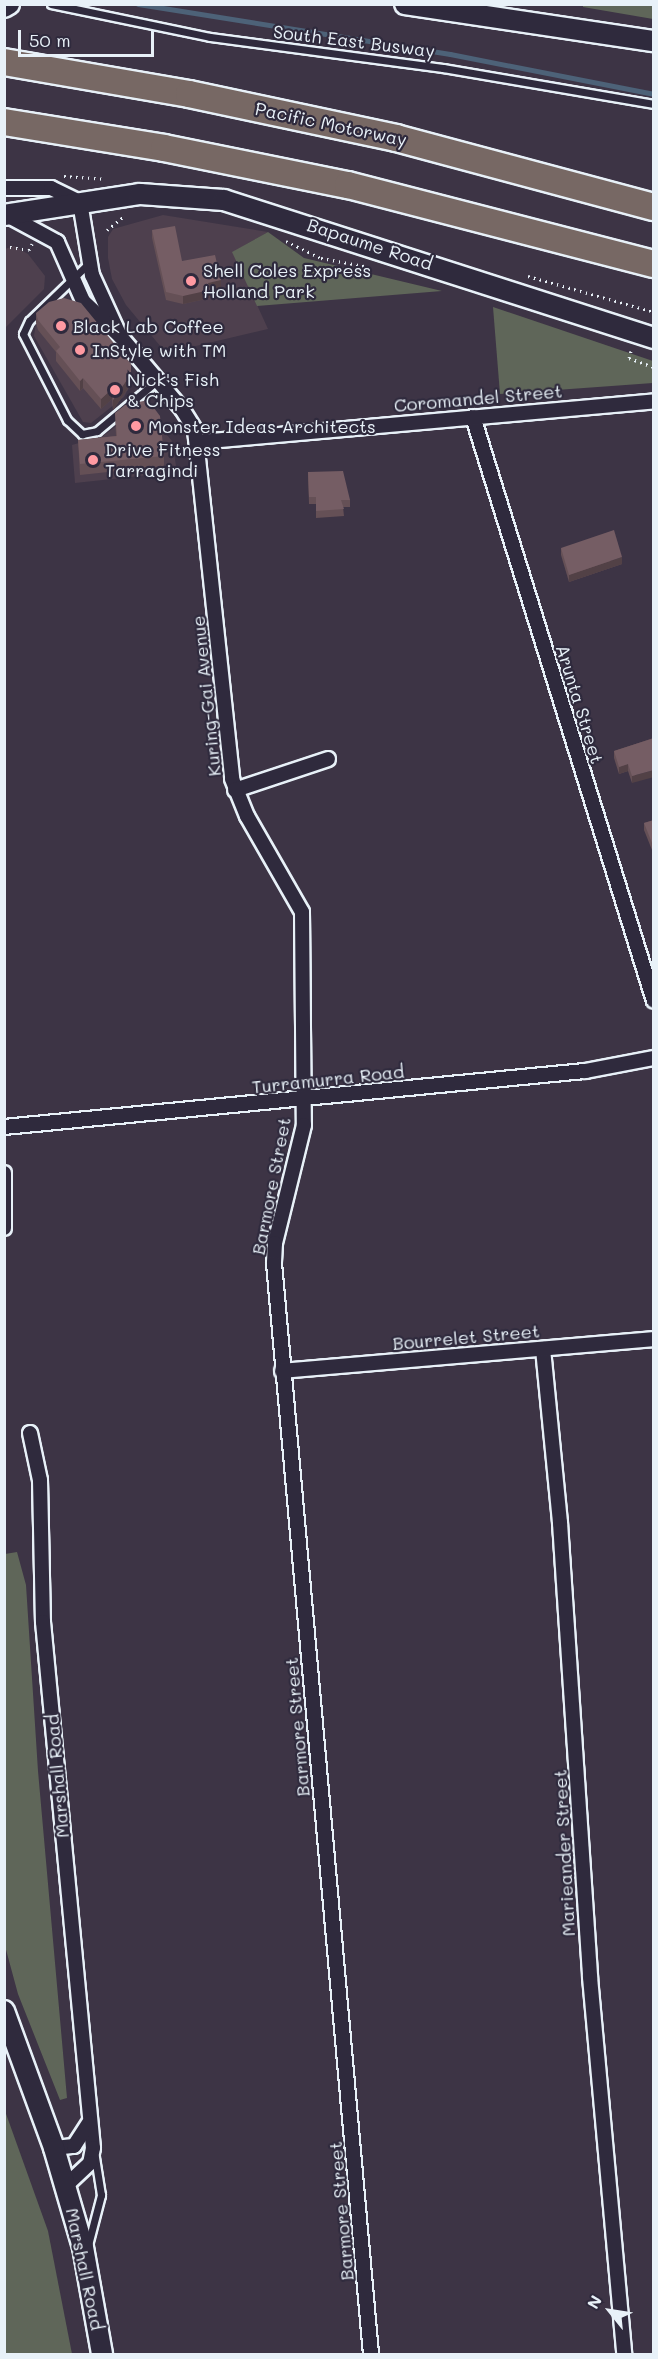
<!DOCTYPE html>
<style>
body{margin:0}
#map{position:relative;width:658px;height:2359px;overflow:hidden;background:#3d3445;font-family:Mali,sans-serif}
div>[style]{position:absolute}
.built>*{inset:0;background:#4e404e}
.green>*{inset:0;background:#5f6659}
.stream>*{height:5px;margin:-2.5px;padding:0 2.5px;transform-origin:2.5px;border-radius:2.5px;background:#4d6278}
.path>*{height:3px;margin-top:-1.5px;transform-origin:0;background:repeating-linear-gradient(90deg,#e8f1f8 0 1.5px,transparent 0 6px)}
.roads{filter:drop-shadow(2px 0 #e8f1f8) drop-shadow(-2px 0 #e8f1f8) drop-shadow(0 2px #e8f1f8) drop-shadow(0 -2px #e8f1f8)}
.lane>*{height:7px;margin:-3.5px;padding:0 3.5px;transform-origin:3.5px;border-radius:3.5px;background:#2f2a3d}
.street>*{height:14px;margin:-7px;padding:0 7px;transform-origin:7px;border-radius:7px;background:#2f2a3d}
.secondary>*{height:20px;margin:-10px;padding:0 10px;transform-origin:10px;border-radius:10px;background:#2f2a3d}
.highway>*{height:26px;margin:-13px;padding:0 13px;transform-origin:13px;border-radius:13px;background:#776864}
.wall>*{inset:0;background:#655056}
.shaded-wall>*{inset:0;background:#524146}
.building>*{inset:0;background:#755d64}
.dots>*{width:16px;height:16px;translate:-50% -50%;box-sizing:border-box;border:3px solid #2f2a3d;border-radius:50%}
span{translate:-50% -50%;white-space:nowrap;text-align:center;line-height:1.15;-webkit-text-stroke:4.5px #2f2a3d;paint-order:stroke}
.street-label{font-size:18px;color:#e8f1f8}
.poi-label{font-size:18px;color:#e8f1f8}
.left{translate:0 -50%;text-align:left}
.frame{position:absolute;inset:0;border:6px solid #e8f1f8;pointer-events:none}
.north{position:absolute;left:580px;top:2281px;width:60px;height:60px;-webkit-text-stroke:4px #2f2a3d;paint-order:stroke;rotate:300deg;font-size:16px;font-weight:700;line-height:24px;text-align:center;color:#e8f1f8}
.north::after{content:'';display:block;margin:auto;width:21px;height:27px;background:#e8f1f8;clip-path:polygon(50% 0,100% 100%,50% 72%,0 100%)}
.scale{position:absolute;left:18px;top:30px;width:136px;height:27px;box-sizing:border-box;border:3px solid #e8f1f8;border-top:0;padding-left:8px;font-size:18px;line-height:21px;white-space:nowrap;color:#e8f1f8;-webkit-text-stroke:4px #2f2a3d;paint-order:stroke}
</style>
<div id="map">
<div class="built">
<i style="clip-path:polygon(163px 215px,268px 232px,233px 252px,268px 329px,166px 353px,126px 305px,112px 279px,108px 258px,108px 237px,113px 229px)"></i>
<i style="clip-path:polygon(14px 246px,28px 254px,45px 276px,44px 289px,5px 328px,5px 249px)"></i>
<i style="clip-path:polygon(36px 323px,131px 384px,124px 397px,91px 423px,83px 422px,34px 336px)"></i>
<i style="clip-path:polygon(143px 406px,172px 441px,177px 472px,75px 483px,72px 445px,103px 436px)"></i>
</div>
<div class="green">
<i style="clip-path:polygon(583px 5px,653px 5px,653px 19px,583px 7px)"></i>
<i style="clip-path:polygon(268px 232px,304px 258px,442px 291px,257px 306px,232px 252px)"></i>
<i style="clip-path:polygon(493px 307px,653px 361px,653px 383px,500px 394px)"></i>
<i style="clip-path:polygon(17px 1552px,26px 1585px,38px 1771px,67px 2098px,60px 2100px,18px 1994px,5px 1946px,4px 1563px,5px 1554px)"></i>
<i style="clip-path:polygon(5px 2111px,48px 2231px,72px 2354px,5px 2354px)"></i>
</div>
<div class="stream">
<i style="left:138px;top:4px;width:316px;rotate:9.1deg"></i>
<i style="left:450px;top:54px;width:208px;rotate:11.1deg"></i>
</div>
<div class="path">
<i style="left:64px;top:176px;width:42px;rotate:4.1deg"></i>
<i style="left:107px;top:230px;width:22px;rotate:-39deg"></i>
<i style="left:286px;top:241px;width:39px;rotate:26deg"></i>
<i style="left:321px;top:258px;width:44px;rotate:10.5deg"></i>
<i style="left:4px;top:246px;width:25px;rotate:9deg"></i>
<i style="left:29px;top:250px;width:7px;rotate:-63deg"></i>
<i style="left:528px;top:276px;width:131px;rotate:15.9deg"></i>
<i style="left:631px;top:351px;width:7px;rotate:106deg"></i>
<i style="left:629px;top:358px;width:27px;rotate:20deg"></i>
</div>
<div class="roads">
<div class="lane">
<i style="left:51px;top:4px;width:162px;rotate:11.7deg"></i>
<i style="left:210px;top:37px;width:235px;rotate:7.6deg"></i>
<i style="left:443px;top:68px;width:214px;rotate:9.7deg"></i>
<i style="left:89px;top:263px;width:83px;rotate:136deg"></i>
<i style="left:29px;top:321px;width:14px;rotate:115deg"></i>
<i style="left:23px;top:334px;width:97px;rotate:62.9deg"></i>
<i style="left:67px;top:420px;width:21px;rotate:43deg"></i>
<i style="left:82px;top:434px;width:15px;rotate:-11deg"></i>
<i style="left:97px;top:431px;width:80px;rotate:-39.9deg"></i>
<i style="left:88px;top:2245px;width:52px;rotate:-75.4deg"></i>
<i style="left:101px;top:2195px;width:39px;rotate:-99deg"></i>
</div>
<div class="street">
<i style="left:4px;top:188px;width:47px"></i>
<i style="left:51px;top:188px;width:32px;rotate:26deg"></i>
<i style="left:80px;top:202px;width:74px;rotate:80.7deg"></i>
<i style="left:92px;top:275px;width:65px;rotate:65.4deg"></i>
<i style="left:7px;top:215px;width:57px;rotate:28.4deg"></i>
<i style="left:57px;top:242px;width:64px;rotate:66.2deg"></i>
<i style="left:83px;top:301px;width:51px;rotate:43.4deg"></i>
<i style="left:120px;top:336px;width:96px;rotate:49.7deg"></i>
<i style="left:182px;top:409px;width:25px;rotate:58deg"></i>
<i style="left:195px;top:430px;width:351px;rotate:83.9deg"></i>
<i style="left:232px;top:779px;width:40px;rotate:68deg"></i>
<i style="left:247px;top:816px;width:111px;rotate:60.2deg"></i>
<i style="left:302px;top:912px;width:213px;rotate:89.5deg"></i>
<i style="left:304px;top:1125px;width:122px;rotate:103.8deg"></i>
<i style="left:275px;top:1243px;width:20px;rotate:93deg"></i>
<i style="left:274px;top:1263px;width:1095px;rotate:84.92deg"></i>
<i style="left:473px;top:417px;width:611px;rotate:72.78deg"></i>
<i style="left:199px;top:442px;width:457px;rotate:-5.1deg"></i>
<i style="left:235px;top:790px;width:98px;rotate:-18.4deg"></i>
<i style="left:4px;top:1127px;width:584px;rotate:-5.51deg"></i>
<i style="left:585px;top:1071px;width:70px;rotate:-10.7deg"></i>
<i style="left:4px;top:1173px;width:55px;rotate:90deg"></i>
<i style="left:543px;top:1349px;width:175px;rotate:84.4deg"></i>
<i style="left:560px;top:1523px;width:455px;rotate:86.2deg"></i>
<i style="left:590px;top:1977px;width:379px;rotate:84.8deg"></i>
<i style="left:282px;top:1371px;width:373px;rotate:-4.9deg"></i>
<i style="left:30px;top:1433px;width:48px;rotate:78deg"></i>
<i style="left:40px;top:1480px;width:142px;rotate:88.8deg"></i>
<i style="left:43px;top:1622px;width:528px;rotate:84.57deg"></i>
<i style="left:93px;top:2148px;width:15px;rotate:101deg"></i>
<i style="left:90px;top:2163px;width:33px;rotate:137deg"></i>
<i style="left:54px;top:2148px;width:20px;rotate:-6deg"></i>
<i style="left:74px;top:2146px;width:27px;rotate:-57deg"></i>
</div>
<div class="secondary">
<i style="left:405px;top:4px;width:252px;rotate:8.5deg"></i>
<i style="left:4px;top:7px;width:6px;rotate:-31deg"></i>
<i style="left:4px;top:215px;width:138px;rotate:-8.8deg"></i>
<i style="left:140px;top:194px;width:84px;rotate:4.1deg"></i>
<i style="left:224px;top:200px;width:452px;rotate:17.8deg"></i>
<i style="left:4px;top:2011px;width:146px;rotate:69.9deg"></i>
<i style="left:54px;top:2148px;width:103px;rotate:73.7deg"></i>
<i style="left:83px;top:2247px;width:109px;rotate:79.9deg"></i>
</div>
<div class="highway">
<i style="left:4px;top:62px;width:188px;rotate:9.8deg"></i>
<i style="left:189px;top:94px;width:212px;rotate:12deg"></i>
<i style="left:396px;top:138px;width:267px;rotate:15deg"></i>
<i style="left:4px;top:122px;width:162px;rotate:9.2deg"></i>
<i style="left:164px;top:148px;width:188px;rotate:11.4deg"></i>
<i style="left:348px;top:185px;width:316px;rotate:14.5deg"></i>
</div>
</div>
<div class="wall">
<i style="clip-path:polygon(152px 230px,182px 261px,221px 288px,210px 291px,210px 298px,183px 304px,166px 300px,152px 238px)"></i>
<i style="clip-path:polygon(36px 313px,131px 384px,113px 410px,112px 399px,101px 409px,83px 388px,80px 391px,56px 361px,56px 352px,38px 330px,36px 323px)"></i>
<i style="clip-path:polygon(115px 413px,164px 456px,164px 466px,80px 475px,78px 440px,116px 436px)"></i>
<i style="clip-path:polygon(308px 472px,350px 500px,350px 507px,343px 507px,344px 516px,316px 518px,316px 504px,309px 504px)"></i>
<i style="clip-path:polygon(561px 548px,622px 564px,569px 582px,561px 555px)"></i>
<i style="clip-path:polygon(654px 738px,632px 783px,628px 771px,619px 774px,614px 758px,614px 751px)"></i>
<i style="clip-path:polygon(654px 820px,654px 855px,644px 830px,644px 823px)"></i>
</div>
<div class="shaded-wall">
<i style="clip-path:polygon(221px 280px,221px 288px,210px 291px,210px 298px,183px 304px,183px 296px,208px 283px)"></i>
<i style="clip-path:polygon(131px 374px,131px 384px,113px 410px,113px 400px)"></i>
<i style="clip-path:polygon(83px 378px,83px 388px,80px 391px,80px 381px)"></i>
<i style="clip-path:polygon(112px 389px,112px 399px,101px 409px,101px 399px)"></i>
<i style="clip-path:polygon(622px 557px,622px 564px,569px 582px,569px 575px)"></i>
<i style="clip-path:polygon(628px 764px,628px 771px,619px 774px,619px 767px)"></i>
<i style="clip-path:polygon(654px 770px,654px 777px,632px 783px,632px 776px)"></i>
</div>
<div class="building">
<i style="clip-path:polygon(175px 226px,182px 261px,215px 255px,221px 280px,208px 283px,210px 290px,183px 296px,166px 292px,152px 230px)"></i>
<i style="clip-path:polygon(64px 298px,81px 303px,131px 364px,131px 374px,113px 400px,112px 389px,101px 399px,83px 378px,80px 381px,56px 351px,60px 347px,38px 320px,36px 313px,49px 302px)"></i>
<i style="clip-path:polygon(148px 400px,160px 416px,164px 456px,80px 464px,78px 440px,117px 436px,115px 413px,125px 405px)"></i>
<i style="clip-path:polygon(343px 471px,350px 500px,341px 500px,344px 509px,316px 511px,316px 497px,309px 497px,308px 472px)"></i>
<i style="clip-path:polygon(614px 530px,622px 557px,569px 575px,561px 548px)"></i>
<i style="clip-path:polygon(654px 738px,654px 770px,632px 776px,628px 764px,619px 767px,614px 751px)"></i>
<i style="clip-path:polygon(654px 820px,654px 848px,644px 823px)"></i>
</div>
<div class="dots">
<i style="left:191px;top:281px;background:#ff9aa2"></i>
<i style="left:61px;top:326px;background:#ff9aa2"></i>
<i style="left:80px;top:350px;background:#ff9aa2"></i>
<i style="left:115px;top:390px;background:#ff9aa2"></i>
<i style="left:136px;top:426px;background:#ff9aa2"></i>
<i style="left:93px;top:460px;background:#ff9aa2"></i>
</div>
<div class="street-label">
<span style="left:354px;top:41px;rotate:7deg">South East Busway</span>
<span style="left:331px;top:124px;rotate:12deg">Pacific Motorway</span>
<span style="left:370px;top:244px;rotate:18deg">Bapaume Road</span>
<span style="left:478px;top:398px;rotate:-5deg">Coromandel Street</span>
<span style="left:206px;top:696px;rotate:-96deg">Kuring-Gai Avenue</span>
<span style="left:580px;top:704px;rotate:73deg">Arunta Street</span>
<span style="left:328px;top:1079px;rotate:-6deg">Turramurra Road</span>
<span style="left:271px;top:1186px;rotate:-79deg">Barmore Street</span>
<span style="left:466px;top:1337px;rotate:-5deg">Bourrelet Street</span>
<span style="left:297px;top:1727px;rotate:-95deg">Barmore Street</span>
<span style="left:57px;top:1776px;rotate:-95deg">Marshall Road</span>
<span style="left:564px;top:1853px;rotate:-93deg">Marieander Street</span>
<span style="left:341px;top:2211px;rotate:-95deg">Barmore Street</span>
<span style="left:85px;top:2269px;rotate:78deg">Marshall Road</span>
</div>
<div class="poi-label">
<span class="left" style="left:203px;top:281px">Shell Coles Express<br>Holland Park</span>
<span class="left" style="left:73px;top:326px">Black Lab Coffee</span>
<span class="left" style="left:92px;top:350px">InStyle with TM</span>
<span class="left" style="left:127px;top:390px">Nick's Fish<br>&amp; Chips</span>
<span class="left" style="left:148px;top:426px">Monster Ideas Architects</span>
<span class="left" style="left:105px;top:460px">Drive Fitness<br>Tarragindi</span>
</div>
<div class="frame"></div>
<div class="north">N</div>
<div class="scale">50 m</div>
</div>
